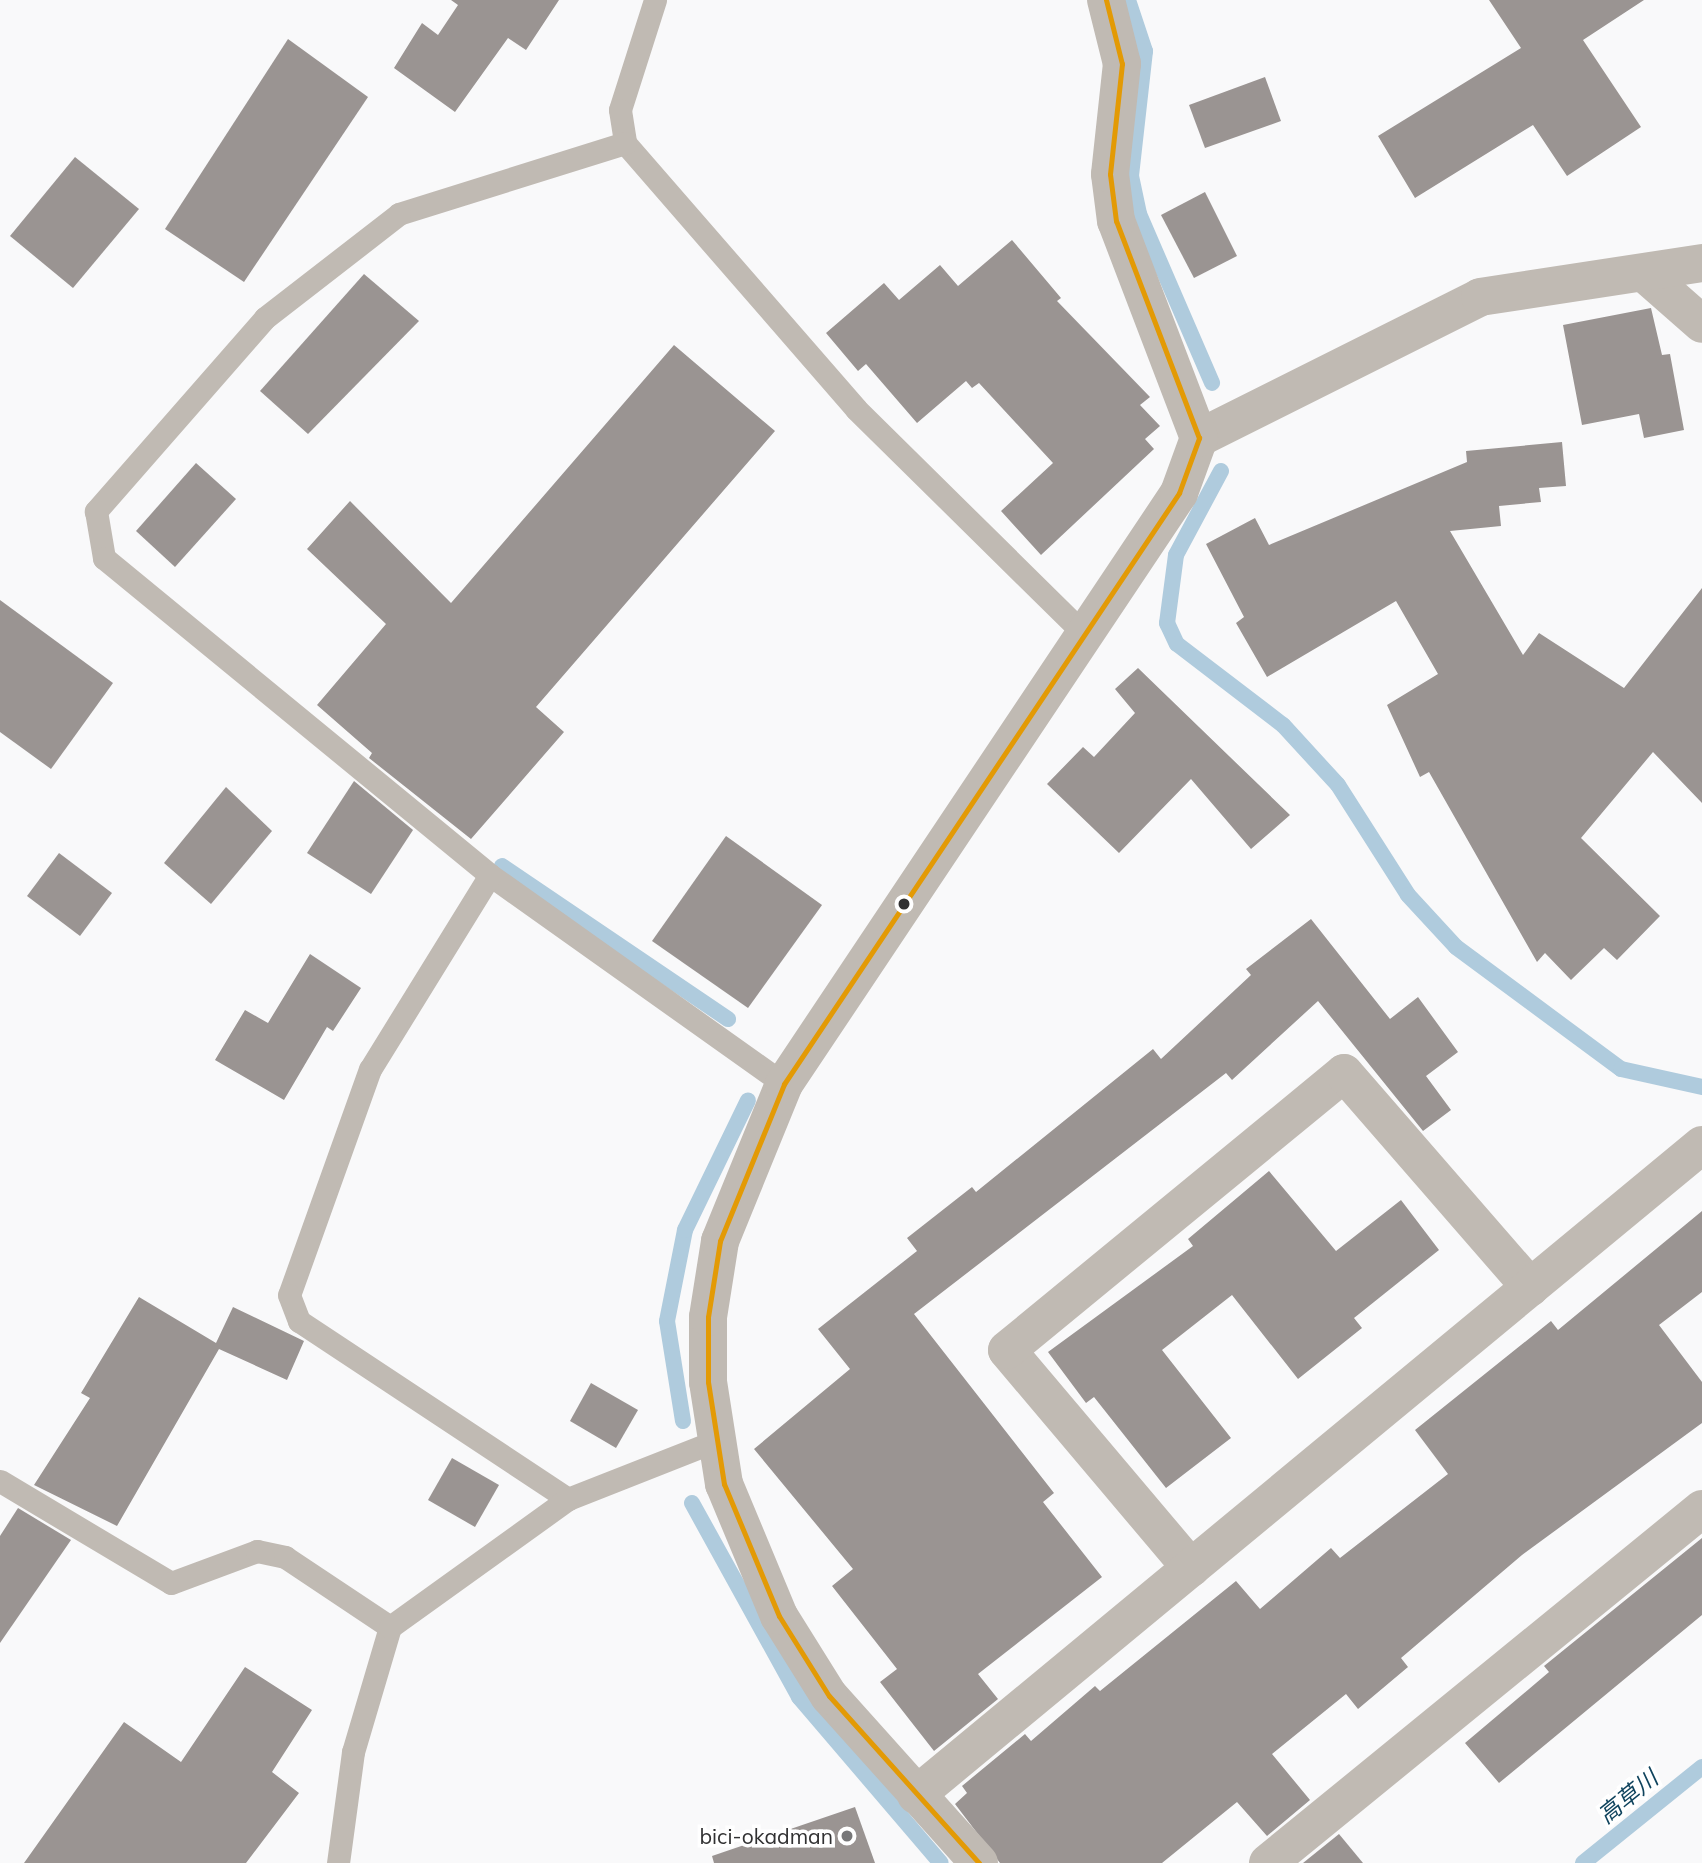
<!DOCTYPE html>
<meta charset="utf-8">
<style>
body{margin:0}
#map{position:relative;width:1702px;height:1863px;overflow:hidden;background:#f9f9fa;font-family:Mulish,"Noto Sans JP",sans-serif}
div>[style]{position:absolute}
.stream>*{height:16px;margin:-8px;padding:0 8px;transform-origin:8px;border-radius:8px;background:#afcbdd}
.building>*{inset:0;background:#9a9492}
.lane>*{height:23px;margin:-11.5px;padding:0 11.5px;transform-origin:11.5px;border-radius:11.5px;background:#c0bab3}
.street>*{height:38px;margin:-19px;padding:0 19px;transform-origin:19px;border-radius:19px;background:#c0bab3}
.bus-1>*{height:5px;margin:-2.5px;padding:0 2.5px;transform-origin:2.5px;border-radius:2.5px;background:#e39a05}
.dots>*{width:19px;height:19px;translate:-50% -50%;box-sizing:border-box;border:4px solid #fff;border-radius:50%}
span{translate:-50% -50%;white-space:nowrap;text-align:center;line-height:1.15;-webkit-text-stroke:7px #fff;paint-order:stroke}
.poi-label{font-size:21px;color:#313132}
.right{translate:-100% -50%;text-align:right}
.water-label{font-size:23px;color:#0f435d;font-style:italic}
</style>
<div id="map">
<div class="stream">
<i style="left:1128px;top:0;width:54px;rotate:71.6deg"></i>
<i style="left:1145px;top:51px;width:126px;rotate:96.4deg"></i>
<i style="left:1131px;top:176px;width:39px;rotate:78deg"></i>
<i style="left:1139px;top:214px;width:184px;rotate:66.6deg"></i>
<i style="left:1221px;top:471px;width:95px;rotate:118.2deg"></i>
<i style="left:1176px;top:555px;width:69px;rotate:97.5deg"></i>
<i style="left:1167px;top:623px;width:23px;rotate:65deg"></i>
<i style="left:1177px;top:644px;width:133px;rotate:37.4deg"></i>
<i style="left:1283px;top:725px;width:81px;rotate:47.5deg"></i>
<i style="left:1338px;top:785px;width:130px;rotate:57.5deg"></i>
<i style="left:1408px;top:895px;width:71px;rotate:47.3deg"></i>
<i style="left:1456px;top:947px;width:205px;rotate:36.5deg"></i>
<i style="left:1621px;top:1069px;width:83px;rotate:12.5deg"></i>
<i style="left:502px;top:866px;width:273px;rotate:34.1deg"></i>
<i style="left:683px;top:1421px;width:101px;rotate:-99.1deg"></i>
<i style="left:667px;top:1321px;width:93px;rotate:-78.8deg"></i>
<i style="left:685px;top:1230px;width:144px;rotate:-64.1deg"></i>
<i style="left:692px;top:1503px;width:222px;rotate:61.1deg"></i>
<i style="left:799px;top:1697px;width:218px;rotate:49.5deg"></i>
<i style="left:1583px;top:1863px;width:153px;rotate:-38.9deg"></i>
</div>
<div class="building">
<i style="clip-path:polygon(451px 0,559px 0,526px 50px,508px 38px,455px 112px,394px 68px,422px 23px,438px 35px,458px 5px)"></i>
<i style="clip-path:polygon(1489px 0,1644px 0,1583px 40px,1641px 127px,1567px 176px,1533px 125px,1415px 198px,1378px 136px,1521px 48px)"></i>
<i style="clip-path:polygon(288px 39px,368px 97px,244px 282px,165px 229px)"></i>
<i style="clip-path:polygon(1265px 77px,1281px 121px,1205px 148px,1189px 105px)"></i>
<i style="clip-path:polygon(75px 157px,139px 209px,73px 288px,10px 236px)"></i>
<i style="clip-path:polygon(1205px 192px,1237px 256px,1194px 278px,1161px 215px)"></i>
<i style="clip-path:polygon(1012px 240px,1061px 298px,1057px 301px,1150px 397px,1140px 405px,1160px 426px,1145px 439px,1154px 449px,1041px 555px,1001px 511px,1053px 463px,979px 383px,972px 388px,966px 381px,917px 423px,866px 364px,858px 371px,826px 333px,884px 283px,899px 300px,940px 265px,958px 286px)"></i>
<i style="clip-path:polygon(364px 274px,419px 321px,308px 434px,260px 391px)"></i>
<i style="clip-path:polygon(1651px 308px,1662px 355px,1670px 354px,1684px 430px,1644px 438px,1639px 414px,1582px 425px,1563px 325px)"></i>
<i style="clip-path:polygon(674px 345px,775px 431px,536px 707px,564px 732px,471px 839px,369px 758px,372px 753px,317px 705px,386px 624px,307px 549px,350px 501px,451px 603px)"></i>
<i style="clip-path:polygon(1562px 442px,1566px 486px,1539px 488px,1541px 502px,1499px 506px,1501px 526px,1450px 531px,1523px 655px,1539px 633px,1624px 688px,1702px 588px,1702px 803px,1653px 752px,1581px 838px,1660px 916px,1617px 960px,1604px 948px,1571px 980px,1545px 953px,1537px 962px,1429px 772px,1420px 777px,1387px 705px,1438px 674px,1396px 601px,1267px 677px,1236px 623px,1244px 617px,1206px 544px,1255px 518px,1269px 545px,1467px 462px,1466px 451px)"></i>
<i style="clip-path:polygon(196px 463px,236px 499px,175px 567px,136px 531px)"></i>
<i style="clip-path:polygon(0 600px,113px 683px,51px 769px,0 732px)"></i>
<i style="clip-path:polygon(1138px 668px,1290px 815px,1251px 849px,1191px 779px,1119px 853px,1047px 784px,1083px 747px,1094px 757px,1135px 713px,1115px 689px)"></i>
<i style="clip-path:polygon(354px 781px,413px 830px,371px 894px,307px 853px)"></i>
<i style="clip-path:polygon(226px 787px,272px 831px,211px 904px,164px 863px)"></i>
<i style="clip-path:polygon(726px 836px,822px 905px,748px 1008px,652px 941px)"></i>
<i style="clip-path:polygon(59px 853px,112px 893px,80px 936px,27px 896px)"></i>
<i style="clip-path:polygon(1311px 919px,1390px 1019px,1418px 997px,1458px 1052px,1426px 1076px,1451px 1110px,1423px 1131px,1318px 1001px,1232px 1080px,1226px 1073px,914px 1314px,1054px 1493px,1043px 1502px,1102px 1577px,978px 1674px,998px 1699px,934px 1751px,880px 1682px,897px 1669px,832px 1586px,853px 1569px,754px 1449px,850px 1369px,818px 1329px,917px 1251px,907px 1238px,972px 1187px,976px 1192px,1153px 1049px,1161px 1059px,1251px 975px,1246px 969px)"></i>
<i style="clip-path:polygon(310px 954px,361px 988px,333px 1031px,327px 1027px,284px 1100px,215px 1060px,245px 1010px,268px 1023px)"></i>
<i style="clip-path:polygon(1269px 1171px,1336px 1251px,1401px 1200px,1439px 1250px,1354px 1318px,1362px 1328px,1298px 1379px,1232px 1295px,1162px 1350px,1231px 1438px,1166px 1488px,1094px 1397px,1086px 1403px,1048px 1352px,1193px 1246px,1188px 1239px)"></i>
<i style="clip-path:polygon(1702px 1211px,1702px 1292px,1659px 1325px,1702px 1382px,1702px 1423px,1522px 1555px,1401px 1658px,1408px 1667px,1358px 1709px,1346px 1694px,1272px 1754px,1310px 1800px,1267px 1836px,1237px 1802px,1162px 1863px,1000px 1863px,955px 1804px,967px 1793px,962px 1786px,1025px 1734px,1031px 1741px,1095px 1686px,1100px 1691px,1236px 1581px,1260px 1609px,1331px 1548px,1340px 1558px,1448px 1474px,1415px 1430px,1551px 1321px,1558px 1330px)"></i>
<i style="clip-path:polygon(139px 1297px,216px 1343px,233px 1307px,304px 1341px,287px 1380px,219px 1349px,117px 1526px,34px 1485px,90px 1398px,81px 1393px)"></i>
<i style="clip-path:polygon(591px 1383px,638px 1410px,616px 1448px,570px 1421px)"></i>
<i style="clip-path:polygon(452px 1458px,499px 1485px,475px 1527px,428px 1500px)"></i>
<i style="clip-path:polygon(18px 1508px,71px 1540px,0 1643px,0 1536px)"></i>
<i style="clip-path:polygon(1702px 1538px,1702px 1615px,1499px 1783px,1465px 1743px,1549px 1672px,1544px 1666px)"></i>
<i style="clip-path:polygon(245px 1667px,312px 1710px,272px 1772px,299px 1793px,246px 1863px,24px 1863px,124px 1722px,181px 1762px)"></i>
<i style="clip-path:polygon(855px 1807px,875px 1863px,714px 1863px,712px 1856px)"></i>
<i style="clip-path:polygon(1339px 1834px,1363px 1863px,1303px 1863px)"></i>
</div>
<div class="lane">
<i style="left:655px;top:0;width:115px;rotate:107.7deg"></i>
<i style="left:620px;top:110px;width:33px;rotate:81deg"></i>
<i style="left:625px;top:143px;width:352px;rotate:49deg"></i>
<i style="left:856px;top:409px;width:316px;rotate:44.6deg"></i>
<i style="left:625px;top:143px;width:237px;rotate:162.6deg"></i>
<i style="left:399px;top:214px;width:170px;rotate:142.2deg"></i>
<i style="left:265px;top:318px;width:257px;rotate:131.2deg"></i>
<i style="left:96px;top:511px;width:48px;rotate:80.3deg"></i>
<i style="left:104px;top:558px;width:499px;rotate:39.4deg"></i>
<i style="left:490px;top:875px;width:361px;rotate:35.4deg"></i>
<i style="left:490px;top:875px;width:228px;rotate:121.7deg"></i>
<i style="left:370px;top:1069px;width:240px;rotate:109.7deg"></i>
<i style="left:289px;top:1295px;width:28px;rotate:69deg"></i>
<i style="left:299px;top:1321px;width:323px;rotate:33.5deg"></i>
<i style="left:0;top:1481px;width:199px;rotate:30.8deg"></i>
<i style="left:171px;top:1583px;width:92px;rotate:-20.4deg"></i>
<i style="left:257px;top:1551px;width:29px;rotate:12deg"></i>
<i style="left:285px;top:1557px;width:126px;rotate:33.7deg"></i>
<i style="left:338px;top:1863px;width:112px;rotate:-82.3deg"></i>
<i style="left:353px;top:1752px;width:130px;rotate:-73.5deg"></i>
<i style="left:390px;top:1627px;width:219px;rotate:-35.7deg"></i>
<i style="left:568px;top:1499px;width:158px;rotate:-21.5deg"></i>
</div>
<div class="street">
<i style="left:1644px;top:273px;width:77px;rotate:41.3deg"></i>
<i style="left:1199px;top:438px;width:314px;rotate:-26.6deg"></i>
<i style="left:1480px;top:297px;width:225px;rotate:-8.7deg"></i>
<i style="left:1191px;top:1568px;width:285px;rotate:-130.2deg"></i>
<i style="left:1007px;top:1350px;width:436px;rotate:-39.4deg"></i>
<i style="left:1344px;top:1073px;width:284px;rotate:49deg"></i>
<i style="left:916px;top:1795px;width:1020px;rotate:-39.59deg"></i>
<i style="left:979px;top:1863px;width:224px;rotate:-131.9deg"></i>
<i style="left:829px;top:1696px;width:94px;rotate:-122deg"></i>
<i style="left:779px;top:1616px;width:143px;rotate:-112.6deg"></i>
<i style="left:724px;top:1484px;width:103px;rotate:-98.9deg"></i>
<i style="left:708px;top:1382px;width:65px;rotate:-90deg"></i>
<i style="left:708px;top:1317px;width:77px;rotate:-81deg"></i>
<i style="left:720px;top:1241px;width:170px;rotate:-67.8deg"></i>
<i style="left:784px;top:1084px;width:711px;rotate:-56.24deg"></i>
<i style="left:1179px;top:493px;width:59px;rotate:-70deg"></i>
<i style="left:1199px;top:438px;width:232px;rotate:-110.9deg"></i>
<i style="left:1116px;top:221px;width:47px;rotate:-97.3deg"></i>
<i style="left:1110px;top:174px;width:111px;rotate:-83.8deg"></i>
<i style="left:1122px;top:64px;width:66px;rotate:-104deg"></i>
<i style="left:1268px;top:1863px;width:560px;rotate:-39.2deg"></i>
</div>
<div class="bus-1">
<i style="left:979px;top:1863px;width:224px;rotate:-131.9deg"></i>
<i style="left:829px;top:1696px;width:94px;rotate:-122deg"></i>
<i style="left:779px;top:1616px;width:143px;rotate:-112.6deg"></i>
<i style="left:724px;top:1484px;width:103px;rotate:-98.9deg"></i>
<i style="left:708px;top:1382px;width:65px;rotate:-90deg"></i>
<i style="left:708px;top:1317px;width:77px;rotate:-81deg"></i>
<i style="left:720px;top:1241px;width:170px;rotate:-67.8deg"></i>
<i style="left:784px;top:1084px;width:711px;rotate:-56.24deg"></i>
<i style="left:1179px;top:493px;width:59px;rotate:-70deg"></i>
<i style="left:1199px;top:438px;width:232px;rotate:-110.9deg"></i>
<i style="left:1116px;top:221px;width:47px;rotate:-97.3deg"></i>
<i style="left:1110px;top:174px;width:111px;rotate:-83.8deg"></i>
<i style="left:1122px;top:64px;width:66px;rotate:-104deg"></i>
</div>
<div class="dots">
<i style="left:904px;top:904px;background:#313132"></i>
<i style="left:847px;top:1836px;background:#777778"></i>
</div>
<div class="poi-label">
<span class="right" style="left:833px;top:1836px">bici-okadman</span>
</div>
<div class="water-label">
<span style="left:1628px;top:1797px;rotate:-39deg">高草川</span>
</div>
</div>
